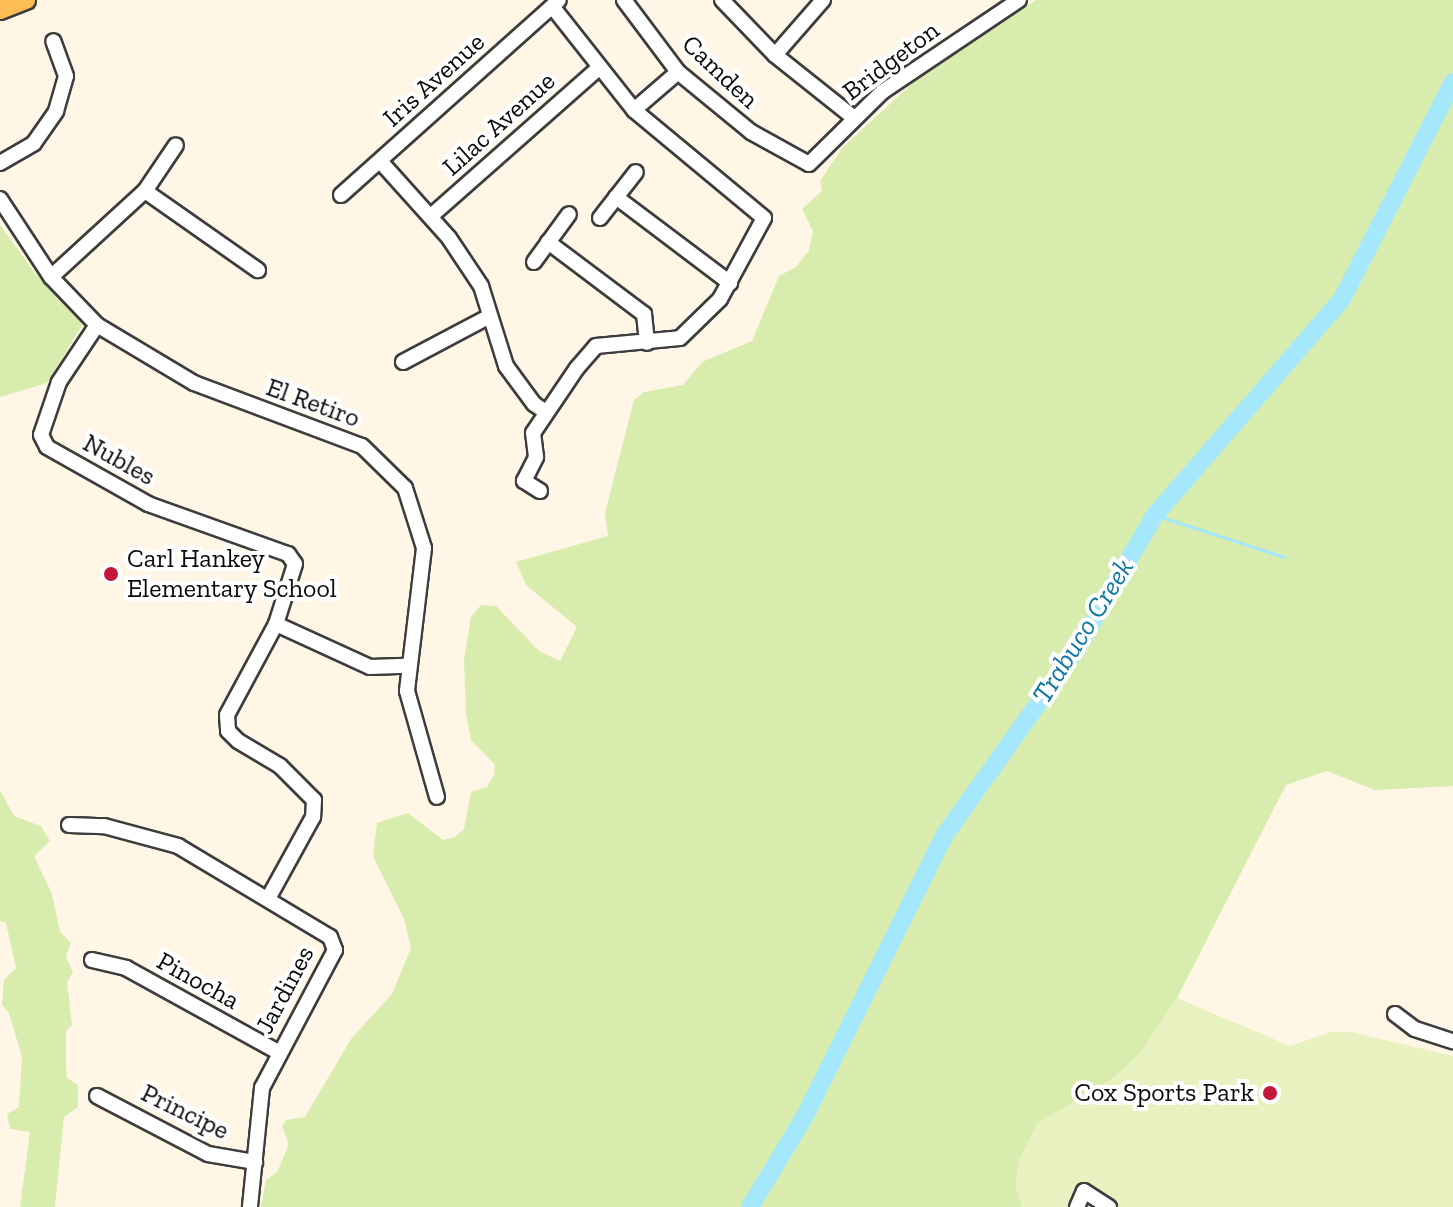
<!DOCTYPE html>
<style>
body{margin:0}
#map{position:relative;width:1453px;height:1207px;overflow:hidden;background:#fff6e6;font-family:"Zilla Slab",serif}
div>[style]{position:absolute}
.green>*{inset:0;background:#d7ecad}
.pitch>*{inset:0;background:#e8f2c0}
.stream>*{height:3px;margin:-1.5px;padding:0 1.5px;transform-origin:1.5px;border-radius:1.5px;background:#a6e8fb}
.river>*{height:18px;margin:-9px;padding:0 9px;transform-origin:9px;border-radius:9px;background:#a6e8fb}
.roads{filter:drop-shadow(2px 0 #3d3d3d) drop-shadow(-2px 0 #3d3d3d) drop-shadow(0 2px #3d3d3d) drop-shadow(0 -2px #3d3d3d)}
.minor>*{height:14px;margin:-7px;padding:0 7px;transform-origin:7px;border-radius:7px;background:#fff}
.major>*{height:18px;margin:-9px;padding:0 9px;transform-origin:9px;border-radius:9px;background:#ffbd56}
.dots>*{width:22px;height:22px;translate:-50% -50%;box-sizing:border-box;border:4px solid #fff;border-radius:50%}
span{translate:-50% -50%;white-space:nowrap;text-align:center;line-height:1.15;-webkit-text-stroke:8px #fff;paint-order:stroke}
.street-label{font-size:26px;color:#0a0a0a}
.poi-label{font-size:26px;color:#0a0a0a}
.left{translate:0 -50%;text-align:left}
.right{translate:-100% -50%;text-align:right}
.water-label{font-size:28px;color:#0b77a3;font-style:italic}
</style>
<div id="map">
<div class="green">
<i style="clip-path:polygon(1036px 0,1453px 0,1453px 786px,1375px 790px,1327px 771px,1286px 785px,1177px 998px,1141px 1052px,1115px 1077px,1037px 1124px,1018px 1163px,1016px 1187px,1022px 1207px,261px 1207px,266px 1180px,277px 1172px,289px 1144px,282px 1126px,286px 1120px,305px 1117px,351px 1039px,392px 994px,411px 948px,404px 919px,373px 856px,377px 823px,408px 813px,443px 840px,455px 837px,464px 829px,471px 792px,487px 787px,494px 775px,495px 765px,471px 740px,466px 714px,464px 660px,471px 617px,481px 605px,496px 606px,539px 651px,560px 661px,577px 627px,526px 585px,516px 562px,608px 536px,605px 513px,634px 400px,644px 392px,683px 385px,702px 362px,752px 341px,779px 276px,796px 267px,809px 250px,813px 231px,802px 209px,822px 191px,820px 181px,843px 147px,915px 81px)"></i>
<i style="clip-path:polygon(0 225px,35px 273px,83px 324px,47px 383px,0 397px)"></i>
<i style="clip-path:polygon(0 790px,14px 816px,41px 826px,50px 841px,34px 856px,52px 894px,60px 932px,71px 943px,66px 957px,73px 972px,67px 982px,72px 1025px,66px 1031px,66px 1067px,67px 1078px,78px 1085px,78px 1107px,64px 1117px,55px 1207px,20px 1207px,30px 1132px,10px 1129px,7px 1114px,19px 1107px,22px 1057px,9px 1013px,2px 1005px,4px 980px,16px 968px,6px 923px,0 921px)"></i>
</div>
<div class="pitch">
<i style="clip-path:polygon(1177px 998px,1290px 1046px,1331px 1032px,1351px 1032px,1453px 1056px,1453px 1207px,1022px 1207px,1016px 1187px,1018px 1163px,1037px 1124px,1115px 1077px,1141px 1051px)"></i>
</div>
<div class="stream">
<i style="left:1155px;top:515px;width:136px;rotate:18deg"></i>
</div>
<div class="river">
<i style="left:750px;top:1207px;width:106px;rotate:-58.9deg"></i>
<i style="left:805px;top:1116px;width:313px;rotate:-63.6deg"></i>
<i style="left:944px;top:836px;width:228px;rotate:-54.6deg"></i>
<i style="left:1076px;top:650px;width:156px;rotate:-59.7deg"></i>
<i style="left:1155px;top:515px;width:286px;rotate:-49.1deg"></i>
<i style="left:1342px;top:299px;width:244px;rotate:-62.9deg"></i>
</div>
<div class="roads">
<div class="minor">
<i style="left:624px;top:0;width:90px;rotate:53.1deg"></i>
<i style="left:678px;top:72px;width:94px;rotate:39.4deg"></i>
<i style="left:751px;top:132px;width:66px;rotate:28.9deg"></i>
<i style="left:809px;top:164px;width:103px;rotate:-44.6deg"></i>
<i style="left:882px;top:92px;width:165px;rotate:-33.9deg"></i>
<i style="left:722px;top:0;width:76px;rotate:46.1deg"></i>
<i style="left:775px;top:55px;width:100px;rotate:38.5deg"></i>
<i style="left:775px;top:55px;width:73px;rotate:-48.9deg"></i>
<i style="left:634px;top:110px;width:58px;rotate:-40.8deg"></i>
<i style="left:380px;top:161px;width:103px;rotate:48.1deg"></i>
<i style="left:449px;top:238px;width:58px;rotate:56.3deg"></i>
<i style="left:481px;top:286px;width:84px;rotate:72.6deg"></i>
<i style="left:506px;top:366px;width:47px;rotate:53.6deg"></i>
<i style="left:534px;top:404px;width:14px;rotate:34deg"></i>
<i style="left:0;top:163px;width:39px;rotate:-30deg"></i>
<i style="left:34px;top:143px;width:39px;rotate:-55deg"></i>
<i style="left:56px;top:111px;width:36px;rotate:-74deg"></i>
<i style="left:66px;top:76px;width:37px;rotate:-110deg"></i>
<i style="left:145px;top:191px;width:138px;rotate:35deg"></i>
<i style="left:341px;top:195px;width:292px;rotate:-41.8deg"></i>
<i style="left:616px;top:197px;width:143px;rotate:37deg"></i>
<i style="left:0;top:199px;width:93px;rotate:56.8deg"></i>
<i style="left:51px;top:277px;width:66px;rotate:46.2deg"></i>
<i style="left:97px;top:325px;width:113px;rotate:30.9deg"></i>
<i style="left:194px;top:383px;width:179px;rotate:20.6deg"></i>
<i style="left:362px;top:446px;width:60px;rotate:44.3deg"></i>
<i style="left:405px;top:488px;width:63px;rotate:72.4deg"></i>
<i style="left:424px;top:548px;width:144px;rotate:96.8deg"></i>
<i style="left:407px;top:691px;width:110px;rotate:74.2deg"></i>
<i style="left:431px;top:216px;width:224px;rotate:-41.4deg"></i>
<i style="left:600px;top:218px;width:58px;rotate:-52deg"></i>
<i style="left:548px;top:242px;width:120px;rotate:36.9deg"></i>
<i style="left:644px;top:314px;width:29px;rotate:84deg"></i>
<i style="left:534px;top:262px;width:59px;rotate:-53.9deg"></i>
<i style="left:51px;top:277px;width:127px;rotate:-42.5deg"></i>
<i style="left:145px;top:191px;width:55px;rotate:-56deg"></i>
<i style="left:97px;top:325px;width:69px;rotate:123.7deg"></i>
<i style="left:59px;top:382px;width:56px;rotate:108.8deg"></i>
<i style="left:41px;top:435px;width:13px;rotate:63deg"></i>
<i style="left:47px;top:447px;width:116px;rotate:29.4deg"></i>
<i style="left:148px;top:504px;width:149px;rotate:19.7deg"></i>
<i style="left:288px;top:554px;width:12px;rotate:55deg"></i>
<i style="left:295px;top:564px;width:63px;rotate:107.6deg"></i>
<i style="left:276px;top:624px;width:103px;rotate:118.3deg"></i>
<i style="left:227px;top:715px;width:16px;rotate:86deg"></i>
<i style="left:228px;top:731px;width:14px;rotate:45deg"></i>
<i style="left:238px;top:741px;width:49px;rotate:30.8deg"></i>
<i style="left:280px;top:766px;width:48px;rotate:45deg"></i>
<i style="left:314px;top:800px;width:17px;rotate:93deg"></i>
<i style="left:313px;top:817px;width:91px;rotate:118.8deg"></i>
<i style="left:403px;top:362px;width:96px;rotate:-27.9deg"></i>
<i style="left:540px;top:491px;width:19px;rotate:-148deg"></i>
<i style="left:524px;top:481px;width:27px;rotate:-63deg"></i>
<i style="left:536px;top:457px;width:24px;rotate:-97deg"></i>
<i style="left:533px;top:433px;width:78px;rotate:-55.9deg"></i>
<i style="left:577px;top:368px;width:29px;rotate:-49deg"></i>
<i style="left:596px;top:346px;width:84px;rotate:-5.4deg"></i>
<i style="left:680px;top:338px;width:56px;rotate:-44.3deg"></i>
<i style="left:720px;top:299px;width:92px;rotate:-61.5deg"></i>
<i style="left:764px;top:218px;width:169px;rotate:-140.3deg"></i>
<i style="left:634px;top:110px;width:132px;rotate:-128.3deg"></i>
<i style="left:276px;top:624px;width:103px;rotate:24.6deg"></i>
<i style="left:370px;top:667px;width:36px;rotate:-2deg"></i>
<i style="left:69px;top:825px;width:35px;rotate:2deg"></i>
<i style="left:104px;top:826px;width:77px;rotate:15.1deg"></i>
<i style="left:178px;top:846px;width:177px;rotate:30.9deg"></i>
<i style="left:330px;top:937px;width:14px;rotate:69deg"></i>
<i style="left:335px;top:950px;width:156px;rotate:117.9deg"></i>
<i style="left:262px;top:1088px;width:120px;rotate:95.8deg"></i>
<i style="left:92px;top:960px;width:35px;rotate:13deg"></i>
<i style="left:126px;top:968px;width:174px;rotate:28.9deg"></i>
<i style="left:1395px;top:1014px;width:25px;rotate:37deg"></i>
<i style="left:1415px;top:1029px;width:40px;rotate:18deg"></i>
<i style="left:97px;top:1096px;width:125px;rotate:27.6deg"></i>
<i style="left:208px;top:1154px;width:48px;rotate:9.7deg"></i>
<i style="left:1077px;top:1207px;width:17px;rotate:-66deg"></i>
<i style="left:1084px;top:1191px;width:30px;rotate:33deg"></i>
</div>
<div class="major">
<i style="left:0;top:10px;width:28px;rotate:-21deg"></i>
</div>
</div>
<div class="dots">
<i style="left:111px;top:574px;background:#c3183a"></i>
<i style="left:1270px;top:1093px;background:#c3183a"></i>
</div>
<div class="street-label">
<span style="left:891px;top:61px;rotate:-37deg">Bridgeton</span>
<span style="left:720px;top:72px;rotate:43deg">Camden</span>
<span style="left:434px;top:80px;rotate:-42deg">Iris Avenue</span>
<span style="left:499px;top:124px;rotate:-42deg">Lilac Avenue</span>
<span style="left:313px;top:403px;rotate:20deg">El Retiro</span>
<span style="left:119px;top:460px;rotate:29deg">Nubles</span>
<span style="left:198px;top:981px;rotate:29deg">Pinocha</span>
<span style="left:285px;top:990px;rotate:-62deg">Jardines</span>
<span style="left:185px;top:1112px;rotate:26deg">Principe</span>
</div>
<div class="poi-label">
<span class="left" style="left:127px;top:574px">Carl Hankey<br>Elementary School</span>
<span class="right" style="left:1254px;top:1093px">Cox Sports Park</span>
</div>
<div class="water-label">
<span style="left:1083px;top:631px;rotate:-58deg">Trabuco Creek</span>
</div>
</div>
